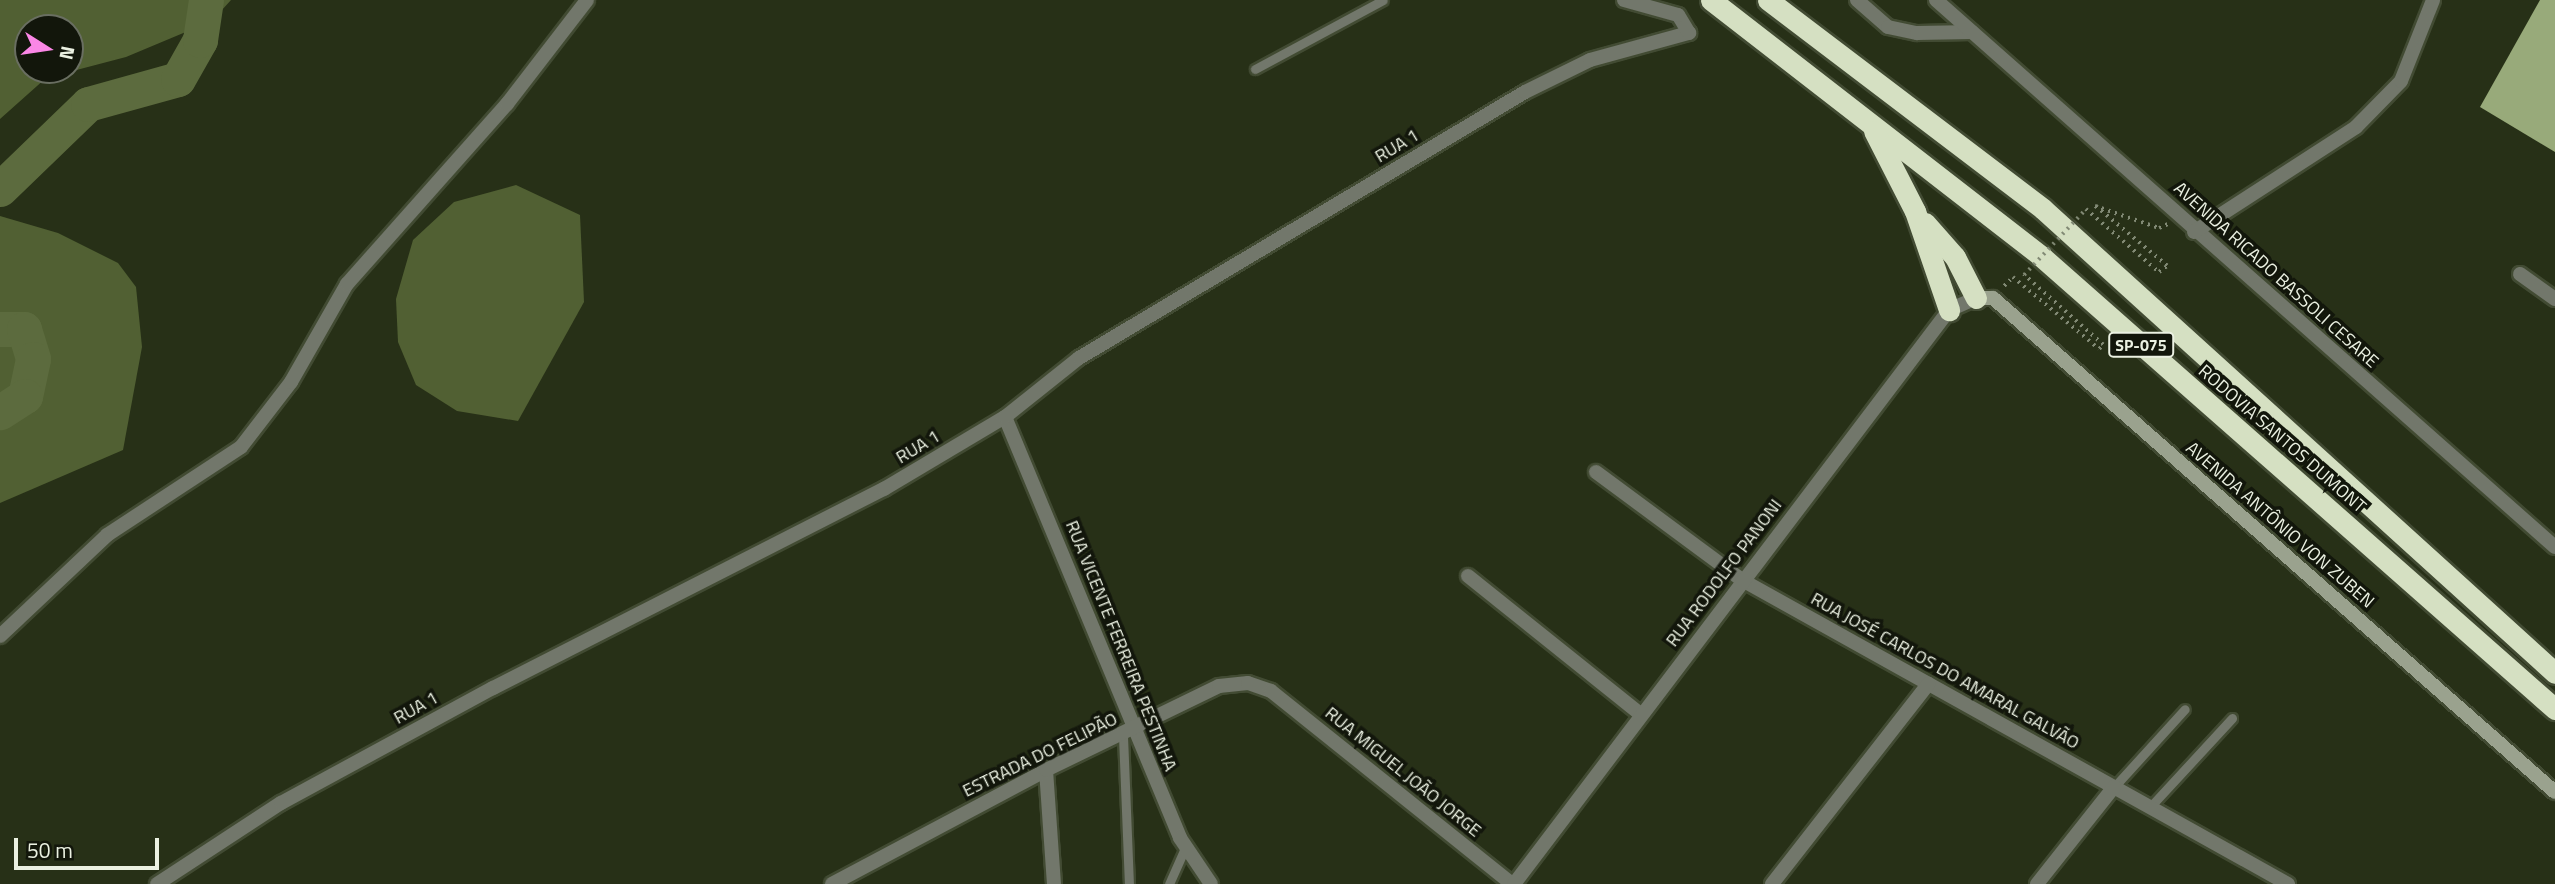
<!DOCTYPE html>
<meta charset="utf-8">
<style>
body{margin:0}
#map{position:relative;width:2555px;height:884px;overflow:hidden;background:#273017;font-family:"Titillium Web",sans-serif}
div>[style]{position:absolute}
.forest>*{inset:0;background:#516033}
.river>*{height:35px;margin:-17.5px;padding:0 17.5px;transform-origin:17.5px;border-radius:17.5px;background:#5c6b3e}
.building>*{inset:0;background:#98aa7a}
.path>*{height:3.5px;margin-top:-1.75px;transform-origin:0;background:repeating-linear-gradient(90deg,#818974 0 2px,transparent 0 7px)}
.roads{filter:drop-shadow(2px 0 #424b33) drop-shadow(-2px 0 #424b33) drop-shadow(0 2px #424b33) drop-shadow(0 -2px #424b33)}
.lane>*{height:9px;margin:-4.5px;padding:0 4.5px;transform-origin:4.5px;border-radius:4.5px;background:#72776b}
.street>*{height:14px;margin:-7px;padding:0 7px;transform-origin:7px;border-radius:7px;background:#72776b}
.secondary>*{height:14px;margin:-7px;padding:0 7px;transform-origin:7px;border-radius:7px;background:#9aa28e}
.highway>*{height:21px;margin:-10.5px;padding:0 10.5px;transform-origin:10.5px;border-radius:10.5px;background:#d5e0c2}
.path-bridge>*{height:3.5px;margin-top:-1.75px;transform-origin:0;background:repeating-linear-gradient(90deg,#818974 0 2px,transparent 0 7px)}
span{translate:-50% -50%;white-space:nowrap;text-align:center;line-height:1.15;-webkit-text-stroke:7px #12160b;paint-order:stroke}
.shield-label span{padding:2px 5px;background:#12160b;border:2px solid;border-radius:5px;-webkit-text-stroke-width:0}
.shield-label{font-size:16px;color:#ebf1e2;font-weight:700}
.street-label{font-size:18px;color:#ebf1e2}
.north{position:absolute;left:14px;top:14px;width:70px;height:70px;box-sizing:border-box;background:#12160b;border:2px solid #696e61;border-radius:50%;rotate:102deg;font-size:19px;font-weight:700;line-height:28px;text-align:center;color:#ebf1e2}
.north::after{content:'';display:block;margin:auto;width:24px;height:32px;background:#fb87e6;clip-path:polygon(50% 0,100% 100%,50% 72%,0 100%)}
.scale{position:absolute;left:14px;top:838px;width:145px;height:32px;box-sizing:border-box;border:4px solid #ebf1e2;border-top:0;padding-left:9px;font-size:21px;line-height:24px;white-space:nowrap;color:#ebf1e2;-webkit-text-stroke:5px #12160b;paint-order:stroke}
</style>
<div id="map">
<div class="forest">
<i style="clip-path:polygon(evenodd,0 0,231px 0,212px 21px,126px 57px,46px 78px,0 119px,0 0,70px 28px,70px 70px,28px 70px,28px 28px,70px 28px)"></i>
<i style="clip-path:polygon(516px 185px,580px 215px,584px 302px,518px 421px,457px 411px,416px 385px,398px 342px,396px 299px,413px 240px,454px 202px)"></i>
<i style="clip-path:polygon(0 216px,58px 233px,118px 263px,136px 287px,142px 347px,123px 450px,0 503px)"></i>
</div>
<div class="river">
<i style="left:0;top:189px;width:122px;rotate:-44deg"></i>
<i style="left:88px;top:104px;width:93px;rotate:-15.5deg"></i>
<i style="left:178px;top:79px;width:45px;rotate:-60.6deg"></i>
<i style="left:200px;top:40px;width:40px;rotate:-81.5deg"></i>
<i style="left:0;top:329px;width:24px"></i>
<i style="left:24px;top:329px;width:31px;rotate:73deg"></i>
<i style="left:33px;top:359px;width:38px;rotate:102deg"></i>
<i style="left:25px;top:396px;width:30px;rotate:147deg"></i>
</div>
<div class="building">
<i style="clip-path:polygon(2540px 0,2555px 0,2555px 152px,2480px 107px)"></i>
</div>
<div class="path">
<i style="left:2086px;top:209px;width:96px;rotate:40.8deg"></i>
<i style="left:2159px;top:272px;width:10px;rotate:-37deg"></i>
<i style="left:2167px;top:266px;width:94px;rotate:-140.2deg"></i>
<i style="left:2095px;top:206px;width:68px;rotate:19deg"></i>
<i style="left:2159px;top:228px;width:10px;rotate:-24deg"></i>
<i style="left:2004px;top:286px;width:13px;rotate:-45deg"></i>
<i style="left:2013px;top:277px;width:112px;rotate:39.9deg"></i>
<i style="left:2099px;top:349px;width:6px;rotate:-45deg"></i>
<i style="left:2103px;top:345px;width:106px;rotate:-138.5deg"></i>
</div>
<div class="roads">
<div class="lane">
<i style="left:1255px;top:69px;width:145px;rotate:-28.3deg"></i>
<i style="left:1123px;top:736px;width:148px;rotate:87.7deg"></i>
<i style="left:2114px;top:787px;width:105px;rotate:-47.7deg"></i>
<i style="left:2150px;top:807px;width:121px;rotate:-47.3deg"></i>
<i style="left:1169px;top:884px;width:39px;rotate:-66deg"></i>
</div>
<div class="street">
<i style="left:1857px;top:0;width:41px;rotate:41.1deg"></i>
<i style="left:1888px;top:27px;width:30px;rotate:12deg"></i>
<i style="left:1917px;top:33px;width:55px;rotate:-1deg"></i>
<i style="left:1936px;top:0;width:826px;rotate:41.47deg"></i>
<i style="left:2194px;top:232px;width:193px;rotate:-32.9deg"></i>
<i style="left:2356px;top:127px;width:64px;rotate:-45.6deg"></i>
<i style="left:2401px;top:81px;width:87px;rotate:-68.4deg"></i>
<i style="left:2520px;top:274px;width:43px;rotate:35.5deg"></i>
<i style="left:1005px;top:417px;width:456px;rotate:67.4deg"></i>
<i style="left:1180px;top:838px;width:55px;rotate:56deg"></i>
<i style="left:1596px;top:472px;width:182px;rotate:36.5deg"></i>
<i style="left:1742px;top:580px;width:625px;rotate:29.11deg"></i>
<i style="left:1468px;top:576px;width:221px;rotate:38.7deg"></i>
<i style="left:0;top:636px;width:147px;rotate:-43.3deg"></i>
<i style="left:107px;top:535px;width:160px;rotate:-33.3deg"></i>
<i style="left:241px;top:447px;width:82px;rotate:-52.4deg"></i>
<i style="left:291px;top:382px;width:113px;rotate:-60.3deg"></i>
<i style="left:347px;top:284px;width:241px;rotate:-48.4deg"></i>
<i style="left:507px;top:104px;width:131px;rotate:-52.4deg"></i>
<i style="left:1046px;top:770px;width:114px;rotate:86deg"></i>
<i style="left:157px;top:884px;width:148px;rotate:-33.2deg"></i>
<i style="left:281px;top:803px;width:241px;rotate:-28.5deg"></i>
<i style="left:493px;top:688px;width:439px;rotate:-27deg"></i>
<i style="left:884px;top:489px;width:141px;rotate:-30.8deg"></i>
<i style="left:1005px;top:417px;width:95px;rotate:-38.6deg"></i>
<i style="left:1079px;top:358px;width:519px;rotate:-30.81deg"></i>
<i style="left:1525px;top:92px;width:72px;rotate:-26.2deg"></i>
<i style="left:1590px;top:60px;width:103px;rotate:-15.3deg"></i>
<i style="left:1689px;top:33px;width:21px;rotate:-121deg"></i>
<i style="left:1678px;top:15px;width:56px;rotate:-164.5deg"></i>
<i style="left:832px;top:884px;width:242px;rotate:-28deg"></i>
<i style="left:1046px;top:770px;width:192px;rotate:-25.9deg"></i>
<i style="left:1219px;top:686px;width:29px;rotate:-6deg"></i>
<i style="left:1248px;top:683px;width:24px;rotate:19deg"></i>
<i style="left:1271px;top:691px;width:309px;rotate:38.7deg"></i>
<i style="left:1514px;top:884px;width:720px;rotate:-52.84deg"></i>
<i style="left:1949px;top:310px;width:30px;rotate:-24deg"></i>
<i style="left:1772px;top:884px;width:254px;rotate:-52deg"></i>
<i style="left:2037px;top:884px;width:124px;rotate:-51.6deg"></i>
</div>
<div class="secondary">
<i style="left:1976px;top:298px;width:17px"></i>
<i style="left:1993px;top:298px;width:748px;rotate:41.32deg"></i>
</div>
<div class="highway">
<i style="left:1711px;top:0;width:419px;rotate:37.8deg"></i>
<i style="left:2042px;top:257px;width:684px;rotate:41.38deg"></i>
<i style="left:1768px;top:0;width:345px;rotate:37.2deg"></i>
<i style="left:2043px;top:209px;width:691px;rotate:42.18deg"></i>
<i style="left:1874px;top:131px;width:90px;rotate:62.9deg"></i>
<i style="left:1915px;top:211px;width:105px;rotate:71deg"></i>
<i style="left:1925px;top:223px;width:45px;rotate:48.6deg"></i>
<i style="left:1955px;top:257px;width:46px;rotate:62.9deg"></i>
</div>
</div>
<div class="path-bridge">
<i style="left:2024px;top:275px;width:91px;rotate:-46.8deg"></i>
</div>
<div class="shield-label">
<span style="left:2141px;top:345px">SP-075</span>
</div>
<div class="street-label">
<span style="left:1397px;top:146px;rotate:-31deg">RUA 1</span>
<span style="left:2276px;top:275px;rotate:42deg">AVENIDA RICADO BASSOLI CESARE</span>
<span style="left:2282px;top:439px;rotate:41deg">RODOVIA SANTOS DUMONT</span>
<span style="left:918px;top:447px;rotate:-31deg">RUA 1</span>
<span style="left:2280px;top:525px;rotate:41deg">AVENIDA ANTÔNIO VON ZUBEN</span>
<span style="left:1724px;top:573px;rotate:-53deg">RUA RODOLFO PANONI</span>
<span style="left:1121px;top:646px;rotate:68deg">RUA VICENTE FERREIRA PESTINHA</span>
<span style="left:1945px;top:671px;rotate:29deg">RUA JOSÉ CARLOS DO AMARAL GALVÃO</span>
<span style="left:416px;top:708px;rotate:-29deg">RUA 1</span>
<span style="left:1040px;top:755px;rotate:-26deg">ESTRADA DO FELIPÃO</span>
<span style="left:1403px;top:772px;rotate:39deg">RUA MIGUEL JOÃO JORGE</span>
</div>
<div class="north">N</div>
<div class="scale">50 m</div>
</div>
